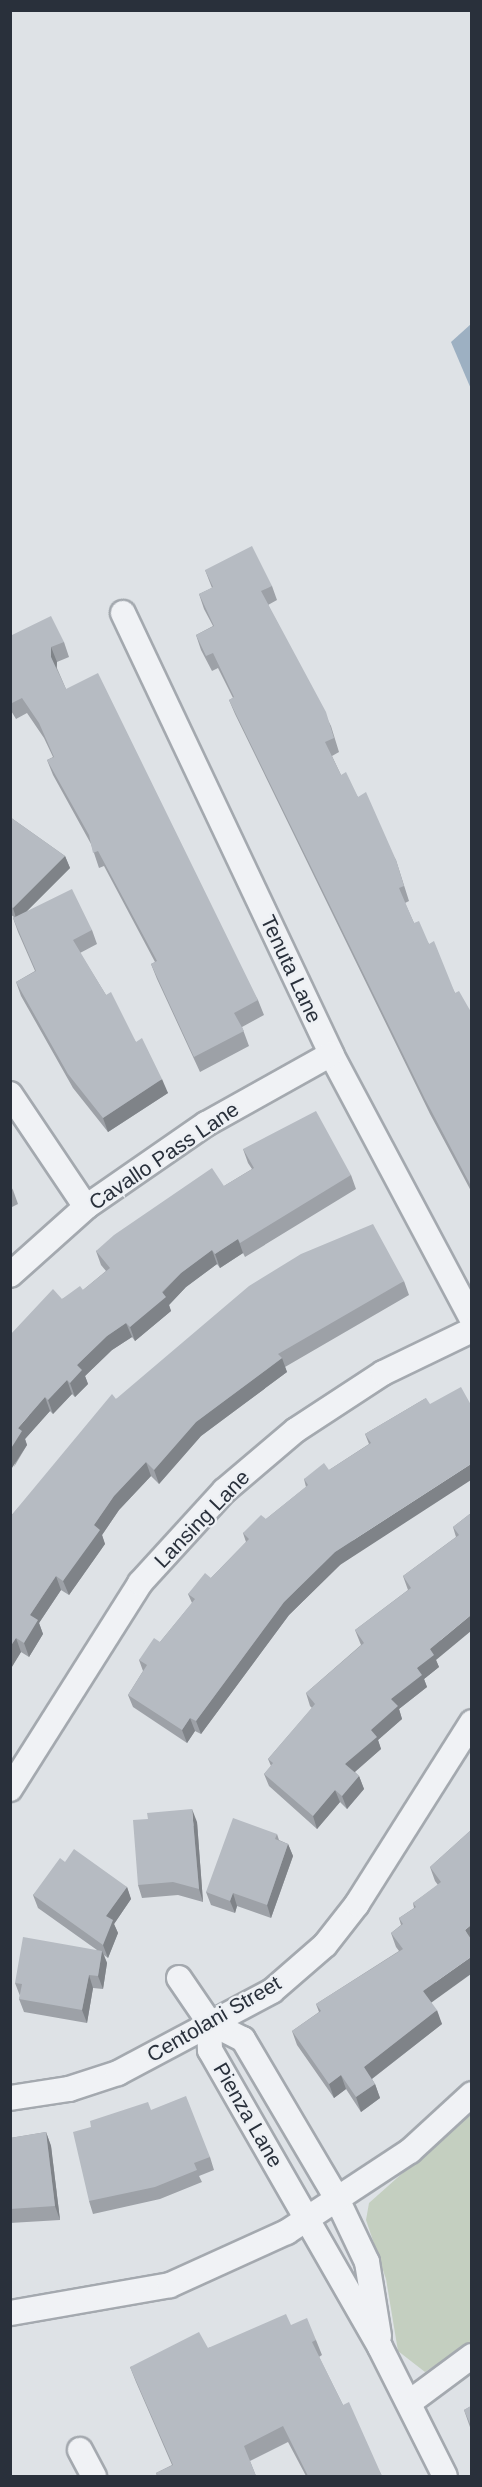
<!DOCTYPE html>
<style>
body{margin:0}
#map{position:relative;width:482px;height:2487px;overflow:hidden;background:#dee2e6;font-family:Arial,sans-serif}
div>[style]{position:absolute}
.green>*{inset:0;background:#c4cfc0}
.water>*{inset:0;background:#9db0c2}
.roads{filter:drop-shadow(2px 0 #a4a9af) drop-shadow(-2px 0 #a4a9af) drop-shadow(0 2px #a4a9af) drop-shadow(0 -2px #a4a9af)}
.street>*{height:24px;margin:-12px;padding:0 12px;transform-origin:12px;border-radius:12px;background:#f0f2f5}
.wall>*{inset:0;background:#9da1a7}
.shaded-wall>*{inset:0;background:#7f8388}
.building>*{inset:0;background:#b6bbc2}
span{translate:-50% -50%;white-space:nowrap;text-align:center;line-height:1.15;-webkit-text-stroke:4.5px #edf0f4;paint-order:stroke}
.street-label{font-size:21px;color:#29303b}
.frame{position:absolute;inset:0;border:12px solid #29303b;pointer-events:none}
</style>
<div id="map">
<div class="green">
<i style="clip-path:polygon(471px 2112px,471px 2342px,425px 2372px,398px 2351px,386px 2279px,366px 2220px,369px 2203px)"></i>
</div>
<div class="water">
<i style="clip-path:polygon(471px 324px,471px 389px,451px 342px)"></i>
</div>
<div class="roads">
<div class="street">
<i style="left:123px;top:613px;width:488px;rotate:64.7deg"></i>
<i style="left:331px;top:1054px;width:300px;rotate:62deg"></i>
<i style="left:10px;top:1094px;width:136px;rotate:56.1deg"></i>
<i style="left:10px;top:1275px;width:102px;rotate:-41.8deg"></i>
<i style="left:86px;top:1207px;width:146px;rotate:-34.7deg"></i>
<i style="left:206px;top:1124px;width:143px;rotate:-29.2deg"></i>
<i style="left:10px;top:1789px;width:244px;rotate:-57.7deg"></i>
<i style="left:140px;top:1583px;width:125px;rotate:-47.6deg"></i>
<i style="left:224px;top:1491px;width:94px;rotate:-40.3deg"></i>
<i style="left:296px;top:1430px;width:104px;rotate:-33.2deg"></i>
<i style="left:383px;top:1373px;width:99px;rotate:-25.8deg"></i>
<i style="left:179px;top:1978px;width:53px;rotate:55.7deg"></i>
<i style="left:209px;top:2022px;width:38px;rotate:27deg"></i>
<i style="left:243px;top:2039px;width:183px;rotate:59.5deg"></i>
<i style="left:336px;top:2197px;width:72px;rotate:64.5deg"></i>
<i style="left:367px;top:2262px;width:75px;rotate:80.8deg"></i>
<i style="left:209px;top:2022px;width:28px;rotate:88deg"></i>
<i style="left:210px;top:2050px;width:342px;rotate:60.2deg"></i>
<i style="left:380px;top:2347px;width:144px;rotate:63.3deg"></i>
<i style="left:10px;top:2098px;width:60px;rotate:-8.7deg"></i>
<i style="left:69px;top:2089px;width:52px;rotate:-18.1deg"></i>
<i style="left:118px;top:2073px;width:174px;rotate:-28deg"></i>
<i style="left:272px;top:1991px;width:70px;rotate:-41deg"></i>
<i style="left:325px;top:1945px;width:52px;rotate:-52deg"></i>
<i style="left:357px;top:1904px;width:215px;rotate:-57.7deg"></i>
<i style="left:10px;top:2313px;width:162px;rotate:-9.9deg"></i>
<i style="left:170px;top:2285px;width:128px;rotate:-24.4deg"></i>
<i style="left:287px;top:2232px;width:147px;rotate:-33.4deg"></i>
<i style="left:410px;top:2151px;width:84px;rotate:-42.6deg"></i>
<i style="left:410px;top:2402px;width:77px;rotate:-36.6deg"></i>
<i style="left:80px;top:2450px;width:30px;rotate:62deg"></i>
</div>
</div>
<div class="wall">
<i style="clip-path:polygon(205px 570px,272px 586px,277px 600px,268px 605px,331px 726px,339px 752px,332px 756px,341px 775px,358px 797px,396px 860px,409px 901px,405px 903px,414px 923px,429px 944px,455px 993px,471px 1012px,471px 1191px,430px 1114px,235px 714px,229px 700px,233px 698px,218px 668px,212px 671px,201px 650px,196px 635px,213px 626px,204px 609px,199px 594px,212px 588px)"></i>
<i style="clip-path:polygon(10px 636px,64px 642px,69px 657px,57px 662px,57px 668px,66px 689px,258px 1000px,264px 1015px,242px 1027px,249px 1046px,200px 1072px,157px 979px,151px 964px,155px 962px,104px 866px,99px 868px,91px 844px,53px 775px,47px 760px,53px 757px,44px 738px,27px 713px,16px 719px,10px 709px)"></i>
<i style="clip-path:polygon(10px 817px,65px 856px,70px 868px,27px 911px,92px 930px,97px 944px,80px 953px,106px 995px,168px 1093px,108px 1132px,73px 1088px,21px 996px,16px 982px,35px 971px,18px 932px,13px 918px,14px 917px,10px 914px)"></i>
<i style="clip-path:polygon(243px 1149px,351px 1175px,356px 1189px,245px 1257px,243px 1253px,220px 1268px,217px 1264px,186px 1287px,169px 1305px,171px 1311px,135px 1341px,132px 1337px,112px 1350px,85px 1376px,88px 1384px,75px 1397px,72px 1394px,53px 1414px,50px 1411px,25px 1439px,27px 1445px,14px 1467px,62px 1299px,83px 1290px,106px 1271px,101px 1265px,96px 1251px,224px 1186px,252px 1169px,248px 1163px)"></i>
<i style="clip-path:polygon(10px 1185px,13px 1190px,18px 1204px,10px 1208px)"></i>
<i style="clip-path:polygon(404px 1281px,409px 1295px,285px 1367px,287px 1372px,201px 1436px,159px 1484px,151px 1476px,119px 1510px,102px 1535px,105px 1544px,69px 1595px,61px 1590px,39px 1623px,43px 1634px,29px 1657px,21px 1652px,10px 1670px,10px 1517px,116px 1399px)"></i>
<i style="clip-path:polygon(426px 1398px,340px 1565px,289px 1615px,201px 1734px,195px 1731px,187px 1743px,133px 1707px,128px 1695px,143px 1671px,139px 1660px,160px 1642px,192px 1603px,188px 1594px,211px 1578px,246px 1542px,243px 1533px,266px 1519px,306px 1487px,304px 1479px,329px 1470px,369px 1444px,365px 1434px)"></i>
<i style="clip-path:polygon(471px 1513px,436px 1660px,439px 1667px,424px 1679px,427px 1687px,399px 1709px,402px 1719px,378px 1740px,381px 1749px,355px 1772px,359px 1776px,364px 1789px,347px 1809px,340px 1802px,317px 1829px,269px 1786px,264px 1774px,271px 1766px,268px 1759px,312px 1708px,310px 1706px,306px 1693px,361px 1645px,355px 1630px,408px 1590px,403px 1576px,456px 1537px,453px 1527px)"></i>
<i style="clip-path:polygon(197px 1822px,203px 1902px,178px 1895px,142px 1898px,138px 1885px)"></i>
<i style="clip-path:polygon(471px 1830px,431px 2003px,442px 2024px,372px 2079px,375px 2084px,380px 2098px,361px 2112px,346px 2089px,334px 2098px,297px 2045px,292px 2031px,319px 2012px,316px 2004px,399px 1951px,396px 1947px,391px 1933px,401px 1925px,399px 1918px,414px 1908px,413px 1903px,438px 1885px,435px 1881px,430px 1867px)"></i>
<i style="clip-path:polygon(277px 1834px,279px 1840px,288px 1844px,293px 1856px,271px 1918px,237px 1906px,235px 1913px,211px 1905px,206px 1892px)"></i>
<i style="clip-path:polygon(65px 1862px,127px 1887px,131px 1899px,114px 1924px,118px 1933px,108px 1958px,104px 1955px,107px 1963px,103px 1989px,93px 1988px,87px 2023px,24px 2012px,19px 1999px,20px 1996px,15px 1983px,97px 1950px,38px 1908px,33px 1895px)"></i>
<i style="clip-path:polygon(151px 2110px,210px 2157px,214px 2170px,199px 2176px,202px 2182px,160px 2199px,93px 2214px,89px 2201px)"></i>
<i style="clip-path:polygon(46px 2132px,51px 2146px,60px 2220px,10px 2223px,10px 2138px)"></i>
<i style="clip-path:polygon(291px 2325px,316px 2340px,322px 2355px,319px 2357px,343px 2405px,382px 2476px,306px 2476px,288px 2442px,250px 2461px,256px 2476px,157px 2476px,156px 2473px,172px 2465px,136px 2382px,130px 2367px,208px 2348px)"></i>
<i style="clip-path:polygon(471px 2406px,471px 2430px,464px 2410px)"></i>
</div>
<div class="shaded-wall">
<i style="clip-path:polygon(51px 647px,57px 662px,56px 672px,51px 657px)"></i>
<i style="clip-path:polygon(65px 856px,70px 868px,17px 921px,13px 908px)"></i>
<i style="clip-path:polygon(162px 1079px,168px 1093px,108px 1132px,103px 1118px)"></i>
<i style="clip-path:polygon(238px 1239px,243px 1253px,220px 1268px,215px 1254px)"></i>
<i style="clip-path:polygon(212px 1250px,217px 1264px,186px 1287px,169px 1305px,171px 1311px,135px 1341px,130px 1327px,181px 1273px)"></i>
<i style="clip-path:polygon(126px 1323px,132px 1337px,112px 1350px,85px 1376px,88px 1384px,75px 1397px,70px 1383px,77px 1365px,107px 1336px)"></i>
<i style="clip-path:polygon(282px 1358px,287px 1372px,201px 1436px,159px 1484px,154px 1470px,196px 1422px)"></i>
<i style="clip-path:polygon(67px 1380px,72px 1394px,53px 1414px,48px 1400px)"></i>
<i style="clip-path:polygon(45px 1397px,50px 1411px,25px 1439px,27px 1445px,10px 1471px,10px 1450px,18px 1428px)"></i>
<i style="clip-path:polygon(146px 1462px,151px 1476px,119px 1510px,102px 1535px,105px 1544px,69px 1595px,63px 1581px,94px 1525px,114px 1496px)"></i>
<i style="clip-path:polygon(471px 1464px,471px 1480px,340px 1565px,289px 1615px,201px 1734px,196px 1721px,284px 1602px,335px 1552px)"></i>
<i style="clip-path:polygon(56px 1576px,61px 1590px,39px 1623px,43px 1634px,29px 1657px,24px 1643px,30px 1615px)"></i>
<i style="clip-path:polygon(471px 1615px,471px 1631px,436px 1660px,439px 1667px,424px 1679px,427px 1687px,399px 1709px,402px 1719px,378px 1740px,381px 1749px,350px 1776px,345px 1764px,371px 1730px,391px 1699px,417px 1668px,430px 1649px)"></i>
<i style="clip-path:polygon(16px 1638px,21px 1652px,10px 1670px,10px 1647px)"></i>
<i style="clip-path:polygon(190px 1718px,195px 1731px,187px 1743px,182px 1730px)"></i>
<i style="clip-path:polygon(359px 1776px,364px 1789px,347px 1809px,342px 1796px)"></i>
<i style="clip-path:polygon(335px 1790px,340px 1802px,317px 1829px,313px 1816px)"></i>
<i style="clip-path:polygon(192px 1809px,197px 1822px,203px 1902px,199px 1889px)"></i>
<i style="clip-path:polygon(288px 1844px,293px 1856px,271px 1918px,267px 1905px)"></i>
<i style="clip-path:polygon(127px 1887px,131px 1899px,114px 1924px,118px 1933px,108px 1958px,103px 1945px,106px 1916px)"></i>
<i style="clip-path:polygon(233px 1893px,237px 1906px,235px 1913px,230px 1901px)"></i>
<i style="clip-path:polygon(471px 1925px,471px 1943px,465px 1930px)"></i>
<i style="clip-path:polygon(102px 1951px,107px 1963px,103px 1989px,98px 1976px)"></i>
<i style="clip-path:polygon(471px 1957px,471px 1974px,428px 2005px,423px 1991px)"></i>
<i style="clip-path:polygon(89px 1975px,93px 1988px,87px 2023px,82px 2010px)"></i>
<i style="clip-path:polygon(437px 2010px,442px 2024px,369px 2081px,364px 2067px)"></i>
<i style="clip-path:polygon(341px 2075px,346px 2089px,334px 2098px,329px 2084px)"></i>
<i style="clip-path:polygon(375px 2084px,380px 2098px,361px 2112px,356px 2097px)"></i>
<i style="clip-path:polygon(46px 2132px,51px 2146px,60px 2220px,55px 2206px)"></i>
</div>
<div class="building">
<i style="clip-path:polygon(252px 546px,272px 586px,261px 591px,326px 712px,334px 738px,325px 742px,341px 775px,346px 772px,358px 797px,366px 792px,396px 860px,404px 886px,399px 888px,414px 923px,419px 921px,429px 944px,434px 941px,455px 993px,459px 991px,471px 1012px,471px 1186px,425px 1099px,229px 700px,234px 697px,213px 653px,206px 656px,196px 635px,214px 626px,199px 594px,213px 587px,205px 570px)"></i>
<i style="clip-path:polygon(51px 616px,64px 642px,51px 647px,51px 657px,66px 689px,98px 673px,258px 1000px,234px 1013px,244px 1031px,194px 1057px,151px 964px,157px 961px,98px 851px,93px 853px,89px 835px,47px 760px,54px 757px,39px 723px,22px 698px,10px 704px,10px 636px)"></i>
<i style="clip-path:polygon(10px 817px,65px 856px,13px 908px,10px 906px)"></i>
<i style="clip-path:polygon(72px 889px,92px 930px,73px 940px,106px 995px,111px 992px,136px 1042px,142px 1038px,162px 1079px,103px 1118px,68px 1074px,16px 982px,36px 971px,13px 918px)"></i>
<i style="clip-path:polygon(316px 1111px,351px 1175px,240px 1243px,238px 1239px,215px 1254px,212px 1250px,181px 1273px,162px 1292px,166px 1297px,130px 1327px,126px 1323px,107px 1336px,77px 1365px,82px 1370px,70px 1383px,67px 1380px,48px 1400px,45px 1397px,18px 1428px,22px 1431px,10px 1450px,10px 1335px,53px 1289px,62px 1299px,80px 1286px,83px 1290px,110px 1268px,96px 1251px,114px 1235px,212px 1168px,224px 1186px,254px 1168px,243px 1149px)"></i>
<i style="clip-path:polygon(373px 1224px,404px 1281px,278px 1354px,282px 1358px,196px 1422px,154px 1470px,146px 1462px,114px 1496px,94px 1525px,100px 1530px,63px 1581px,56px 1576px,30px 1615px,38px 1620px,24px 1643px,16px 1638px,10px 1647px,10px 1517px,112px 1394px,116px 1399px,249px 1286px,301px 1254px)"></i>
<i style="clip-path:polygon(461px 1387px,471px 1405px,471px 1464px,335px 1552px,284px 1602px,196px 1721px,190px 1718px,182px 1730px,128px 1695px,147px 1665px,139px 1660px,154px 1638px,160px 1642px,195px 1599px,188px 1594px,205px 1573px,211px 1578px,249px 1539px,243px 1533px,261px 1515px,266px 1519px,308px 1485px,304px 1479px,324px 1463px,329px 1470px,371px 1443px,365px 1434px,426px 1398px,430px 1404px)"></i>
<i style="clip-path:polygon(471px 1513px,471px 1615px,430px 1649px,434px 1655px,417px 1668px,422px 1675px,391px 1699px,398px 1706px,371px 1730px,377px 1737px,345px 1764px,359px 1776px,342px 1796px,335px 1790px,313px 1816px,264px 1774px,273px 1763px,268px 1759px,315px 1704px,306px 1693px,364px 1643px,355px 1630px,411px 1588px,403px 1576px,459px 1535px,453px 1527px)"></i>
<i style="clip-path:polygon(192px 1809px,199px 1889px,173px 1882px,138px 1885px,133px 1820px,148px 1819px,147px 1813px)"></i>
<i style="clip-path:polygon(233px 1818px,277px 1834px,275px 1839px,288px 1844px,267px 1905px,233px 1893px,230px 1901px,206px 1892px)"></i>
<i style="clip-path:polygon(471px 1830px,471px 1925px,465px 1930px,471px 1939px,471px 1957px,423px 1991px,437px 2010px,364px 2067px,375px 2084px,356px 2097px,341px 2075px,329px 2084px,292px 2031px,321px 2011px,316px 2004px,403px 1949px,391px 1933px,403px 1924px,399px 1918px,416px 1907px,413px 1903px,441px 1882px,430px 1867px)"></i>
<i style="clip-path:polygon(74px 1849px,127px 1887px,106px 1916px,113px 1920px,103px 1945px,33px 1895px,60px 1858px,65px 1862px)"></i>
<i style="clip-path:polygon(23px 1937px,102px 1951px,98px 1976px,89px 1975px,82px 2010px,19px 1999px,22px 1984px,15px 1983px)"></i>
<i style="clip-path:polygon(186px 2096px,210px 2157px,194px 2163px,197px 2170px,155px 2187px,89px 2201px,73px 2132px,91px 2127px,90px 2121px,148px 2102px,151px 2110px)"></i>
<i style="clip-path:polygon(46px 2132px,55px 2206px,10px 2209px,10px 2138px)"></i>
<i style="clip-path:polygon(286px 2314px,291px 2325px,307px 2318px,316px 2340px,312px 2342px,343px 2405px,349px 2402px,382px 2476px,308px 2476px,283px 2426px,244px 2446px,256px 2476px,158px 2476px,156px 2473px,173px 2465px,130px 2367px,199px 2332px,208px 2348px)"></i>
<i style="clip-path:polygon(471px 2406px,471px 2426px,464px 2410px)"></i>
</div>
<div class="street-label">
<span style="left:291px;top:969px;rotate:65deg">Tenuta Lane</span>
<span style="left:164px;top:1156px;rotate:-34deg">Cavallo Pass Lane</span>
<span style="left:202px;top:1519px;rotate:-46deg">Lansing Lane</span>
<span style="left:214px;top:2019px;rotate:-30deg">Centolani Street</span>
<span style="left:248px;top:2115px;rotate:60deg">Pienza Lane</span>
</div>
<div class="frame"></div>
</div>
